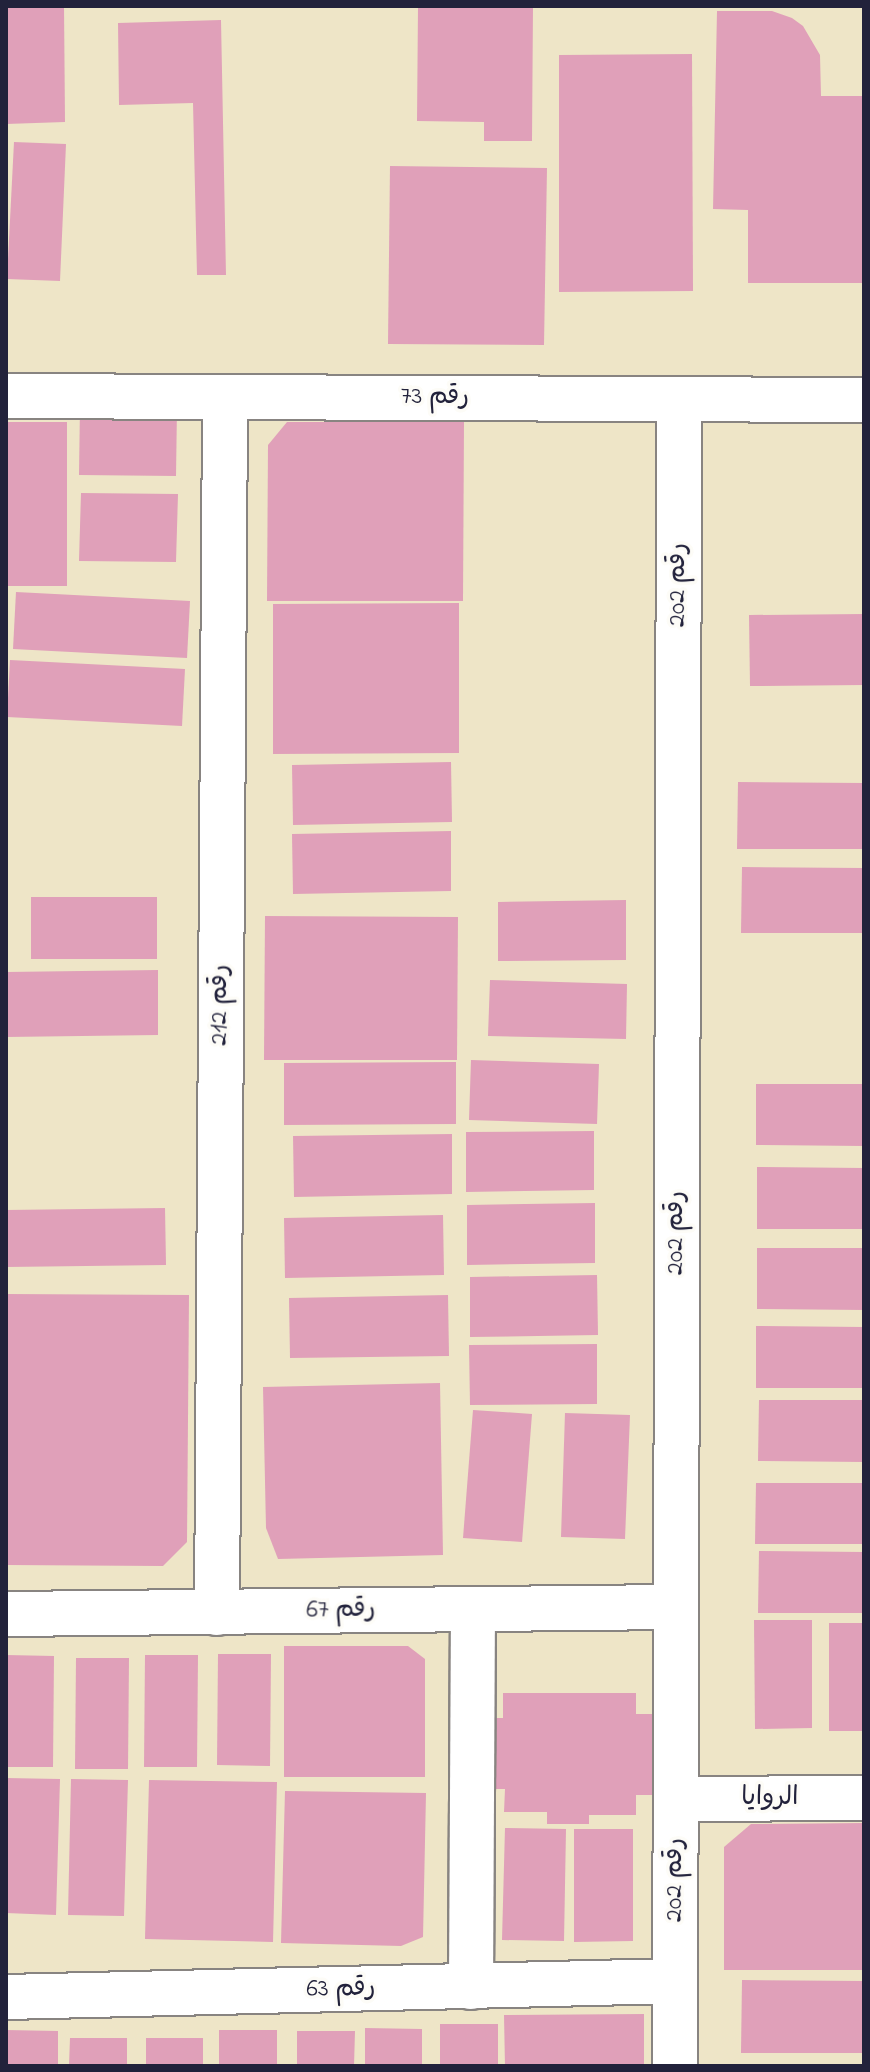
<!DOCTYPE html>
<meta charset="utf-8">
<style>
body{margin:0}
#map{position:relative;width:870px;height:2072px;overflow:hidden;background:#eee5c7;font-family:"Indie Flower","Playpen Sans Arabic",sans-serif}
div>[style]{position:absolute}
.building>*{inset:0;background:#e0a0b9}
.roads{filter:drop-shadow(2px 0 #888481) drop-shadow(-2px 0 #888481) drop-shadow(0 2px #888481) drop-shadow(0 -2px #888481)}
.minor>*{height:44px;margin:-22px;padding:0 22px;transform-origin:22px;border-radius:22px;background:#fff}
span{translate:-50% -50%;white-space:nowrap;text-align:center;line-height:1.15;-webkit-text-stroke:7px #fdfcf7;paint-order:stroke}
.street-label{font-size:26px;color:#22223b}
.frame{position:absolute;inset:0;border:8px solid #22223b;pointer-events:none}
</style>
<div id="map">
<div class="building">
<i style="clip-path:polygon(6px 6px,64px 6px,65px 122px,6px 124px)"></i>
<i style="clip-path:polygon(418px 6px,533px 6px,532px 141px,484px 141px,484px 122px,417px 121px)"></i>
<i style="clip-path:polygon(717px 11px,772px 11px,792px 18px,803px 26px,820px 55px,821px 96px,864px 96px,864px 283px,748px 283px,748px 210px,713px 209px)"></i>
<i style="clip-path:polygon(221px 20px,226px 275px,197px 275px,193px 103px,119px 105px,118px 23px)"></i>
<i style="clip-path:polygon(692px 54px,693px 291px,559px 292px,559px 55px)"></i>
<i style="clip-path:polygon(14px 142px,66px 144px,60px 281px,7px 279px)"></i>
<i style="clip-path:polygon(390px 166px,547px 168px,544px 345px,388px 344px)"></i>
<i style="clip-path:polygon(80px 406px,177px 407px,176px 476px,79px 475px)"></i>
<i style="clip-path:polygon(6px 422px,67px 422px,67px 586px,6px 586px)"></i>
<i style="clip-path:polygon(287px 422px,464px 422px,463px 601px,267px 601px,268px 445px)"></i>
<i style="clip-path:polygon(81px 493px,178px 494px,176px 562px,79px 561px)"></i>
<i style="clip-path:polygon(16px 592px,190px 601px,187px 658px,13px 649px)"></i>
<i style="clip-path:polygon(459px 603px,459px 753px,273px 754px,273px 604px)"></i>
<i style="clip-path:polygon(864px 614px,864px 685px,750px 686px,749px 615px)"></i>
<i style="clip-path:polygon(10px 660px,185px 669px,182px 726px,7px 717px)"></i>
<i style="clip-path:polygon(451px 762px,452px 822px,293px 825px,292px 765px)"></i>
<i style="clip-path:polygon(738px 782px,864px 783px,864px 849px,737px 849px)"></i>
<i style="clip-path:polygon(451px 831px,451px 891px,293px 894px,292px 834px)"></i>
<i style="clip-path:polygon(742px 867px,864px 868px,864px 933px,741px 933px)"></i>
<i style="clip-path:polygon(31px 897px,157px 897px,157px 959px,31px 959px)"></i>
<i style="clip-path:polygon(626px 900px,626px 960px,498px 961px,498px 902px)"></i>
<i style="clip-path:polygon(265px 916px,458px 917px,457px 1060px,264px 1060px)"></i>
<i style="clip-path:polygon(158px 970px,158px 1035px,6px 1037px,6px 972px)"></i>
<i style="clip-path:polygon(490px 980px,627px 984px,626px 1039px,488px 1036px)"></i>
<i style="clip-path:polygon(471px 1060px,599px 1064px,597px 1124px,469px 1120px)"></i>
<i style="clip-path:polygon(456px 1062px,456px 1124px,284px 1125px,284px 1063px)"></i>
<i style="clip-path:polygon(756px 1084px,864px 1084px,864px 1146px,756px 1145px)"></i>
<i style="clip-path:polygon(594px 1131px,594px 1190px,466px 1192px,466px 1132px)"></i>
<i style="clip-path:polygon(452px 1134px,452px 1194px,294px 1197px,293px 1136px)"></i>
<i style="clip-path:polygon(757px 1167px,864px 1168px,864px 1229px,757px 1229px)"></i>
<i style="clip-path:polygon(595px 1203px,595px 1263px,467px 1265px,467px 1205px)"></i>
<i style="clip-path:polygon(165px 1208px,166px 1265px,6px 1267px,6px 1210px)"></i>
<i style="clip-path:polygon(443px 1215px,444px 1275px,285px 1278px,284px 1218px)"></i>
<i style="clip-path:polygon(757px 1248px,864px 1248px,864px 1310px,757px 1309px)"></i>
<i style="clip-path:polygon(597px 1275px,598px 1335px,470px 1337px,470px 1277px)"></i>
<i style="clip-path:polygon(6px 1294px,189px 1295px,187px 1542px,163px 1566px,6px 1565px)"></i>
<i style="clip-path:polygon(448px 1295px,449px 1356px,290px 1358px,289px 1298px)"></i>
<i style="clip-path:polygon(756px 1326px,864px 1327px,864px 1388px,756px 1388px)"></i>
<i style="clip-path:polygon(597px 1344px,597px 1404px,470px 1405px,469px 1345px)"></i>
<i style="clip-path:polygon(440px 1383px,443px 1555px,278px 1559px,266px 1528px,263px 1387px)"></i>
<i style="clip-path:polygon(759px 1400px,864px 1400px,864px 1462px,758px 1461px)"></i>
<i style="clip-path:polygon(473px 1410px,532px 1414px,522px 1542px,463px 1538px)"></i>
<i style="clip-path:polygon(565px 1413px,630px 1415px,625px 1539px,561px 1537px)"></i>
<i style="clip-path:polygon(756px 1483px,864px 1483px,864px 1544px,755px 1544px)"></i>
<i style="clip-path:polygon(759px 1551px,864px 1552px,864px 1613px,758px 1613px)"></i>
<i style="clip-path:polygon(754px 1620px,812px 1620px,812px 1728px,755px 1729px)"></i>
<i style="clip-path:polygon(829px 1623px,864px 1623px,864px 1731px,829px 1731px)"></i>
<i style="clip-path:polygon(284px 1646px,408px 1646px,425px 1659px,425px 1777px,284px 1777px)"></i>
<i style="clip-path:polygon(218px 1654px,271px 1654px,270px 1766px,217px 1765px)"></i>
<i style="clip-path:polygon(6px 1655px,54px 1656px,53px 1767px,6px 1767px)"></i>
<i style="clip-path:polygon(145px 1655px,198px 1655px,197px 1767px,144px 1767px)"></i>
<i style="clip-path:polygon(76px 1658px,129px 1658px,128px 1769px,75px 1769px)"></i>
<i style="clip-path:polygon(503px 1693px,636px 1693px,636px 1714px,654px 1714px,653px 1795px,636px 1795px,636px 1815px,589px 1815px,589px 1824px,547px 1824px,547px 1812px,504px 1812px,505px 1789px,483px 1789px,484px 1718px,503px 1718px)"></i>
<i style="clip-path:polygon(6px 1778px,60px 1779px,56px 1915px,6px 1913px)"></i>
<i style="clip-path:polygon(71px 1779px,128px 1780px,124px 1916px,68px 1915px)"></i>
<i style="clip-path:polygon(149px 1780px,277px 1782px,273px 1942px,145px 1939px)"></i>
<i style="clip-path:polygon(285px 1791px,426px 1793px,423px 1937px,401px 1946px,281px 1943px)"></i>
<i style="clip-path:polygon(864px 1823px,864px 1970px,724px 1970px,724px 1847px,751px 1824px)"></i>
<i style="clip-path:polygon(505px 1828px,566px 1829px,564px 1941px,502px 1940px)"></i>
<i style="clip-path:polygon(574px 1829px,633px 1829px,633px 1941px,574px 1942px)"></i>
<i style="clip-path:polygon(742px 1980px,864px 1981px,864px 2053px,741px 2053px)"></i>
<i style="clip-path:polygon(644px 2014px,644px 2066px,505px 2066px,504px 2015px)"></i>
<i style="clip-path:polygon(440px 2024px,498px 2024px,498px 2066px,440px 2066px)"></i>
<i style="clip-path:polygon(365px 2028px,422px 2029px,422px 2066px,365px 2066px)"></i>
<i style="clip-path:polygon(6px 2030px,58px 2031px,58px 2066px,6px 2066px)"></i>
<i style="clip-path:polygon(219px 2030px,277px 2030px,277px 2066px,219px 2066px)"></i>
<i style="clip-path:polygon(297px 2031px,355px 2031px,354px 2066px,297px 2066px)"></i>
<i style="clip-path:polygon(70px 2038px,127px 2038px,127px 2066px,69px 2066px)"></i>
<i style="clip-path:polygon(146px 2038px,203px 2038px,203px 2066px,146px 2066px)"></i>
</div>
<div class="roads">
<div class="minor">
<i style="left:6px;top:396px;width:858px;rotate:0.27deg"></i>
<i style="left:217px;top:1613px;width:1216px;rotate:-89.62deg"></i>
<i style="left:6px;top:1614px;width:670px;rotate:-0.6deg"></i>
<i style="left:676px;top:1799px;width:188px;rotate:-0.3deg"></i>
<i style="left:471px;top:1987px;width:378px;rotate:-89.7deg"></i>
<i style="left:6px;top:1997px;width:669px;rotate:-1.37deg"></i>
<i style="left:675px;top:2066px;width:1667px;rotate:-89.86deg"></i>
</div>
</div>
<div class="street-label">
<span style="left:435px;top:398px">رقم 73</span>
<span style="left:679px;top:585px;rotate:-90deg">رقم 202</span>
<span style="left:221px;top:1005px;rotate:-90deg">رقم 212</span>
<span style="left:677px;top:1233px;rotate:-90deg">رقم 202</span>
<span style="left:341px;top:1611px;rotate:-1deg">رقم 67</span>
<span style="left:770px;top:1799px">الروايا</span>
<span style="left:676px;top:1880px;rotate:-90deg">رقم 202</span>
<span style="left:341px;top:1990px;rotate:-1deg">رقم 63</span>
</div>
<div class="frame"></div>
</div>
